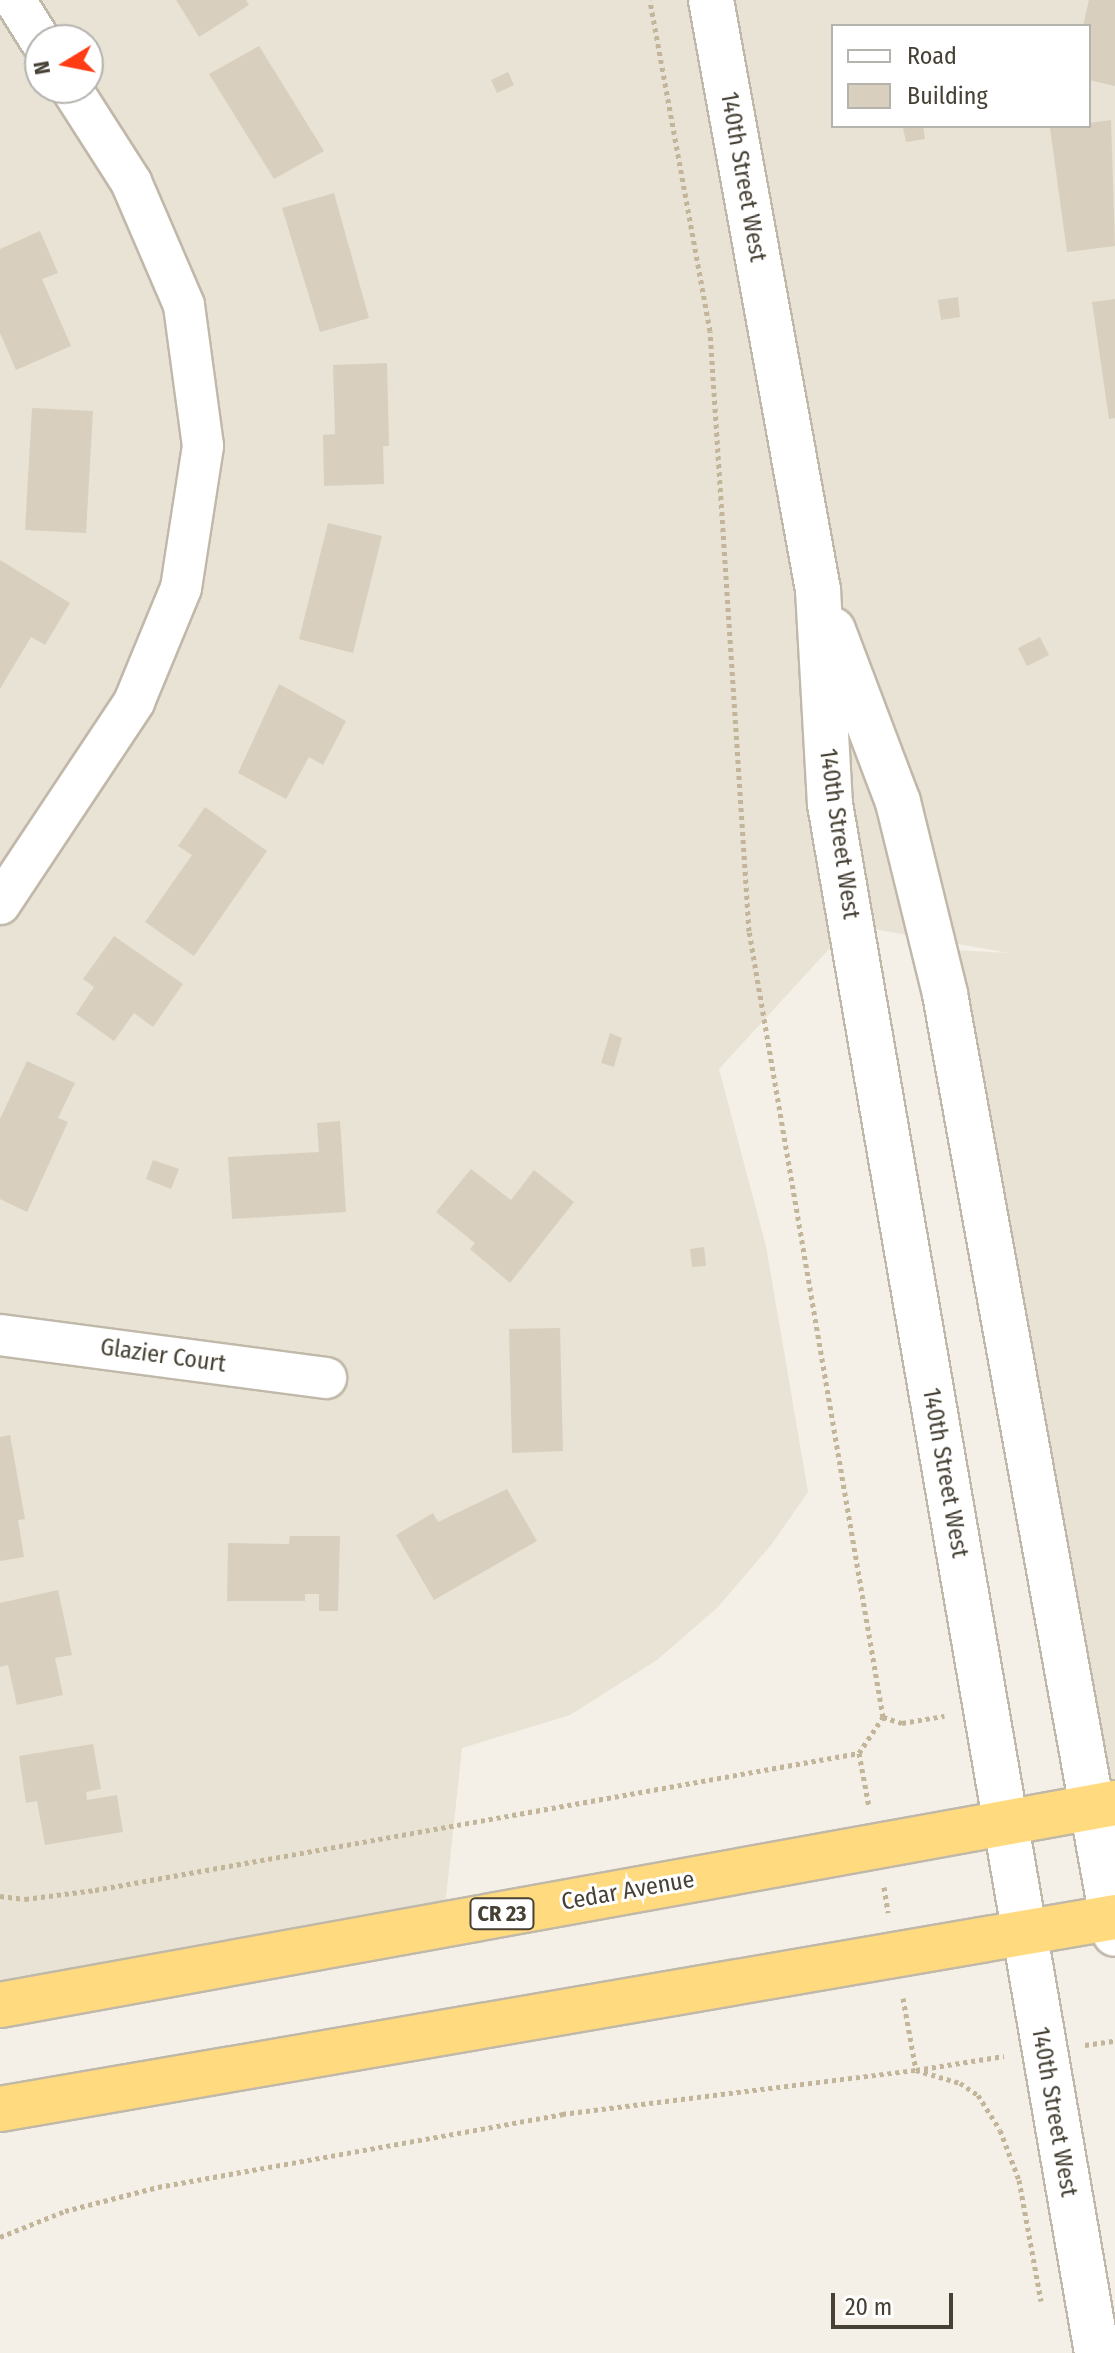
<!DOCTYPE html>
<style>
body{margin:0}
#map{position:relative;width:1115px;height:2353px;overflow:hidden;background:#f4f0e7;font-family:"Fira Sans Condensed",sans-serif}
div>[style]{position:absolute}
.residential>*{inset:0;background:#e8e3d4}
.building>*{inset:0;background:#d9cfbf}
.path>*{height:5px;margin-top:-2.5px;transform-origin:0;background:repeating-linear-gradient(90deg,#c2b599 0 4px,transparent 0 8px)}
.roads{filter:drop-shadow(2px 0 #c0b8a9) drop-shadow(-2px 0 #c0b8a9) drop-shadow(0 2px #c0b8a9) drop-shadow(0 -2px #c0b8a9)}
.minor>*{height:40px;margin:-20px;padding:0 20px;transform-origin:20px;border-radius:20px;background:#fff}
.tertiary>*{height:44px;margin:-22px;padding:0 22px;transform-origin:22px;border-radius:22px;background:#fff}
.trunk>*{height:44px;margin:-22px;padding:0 22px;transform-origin:22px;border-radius:22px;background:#ffda7e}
span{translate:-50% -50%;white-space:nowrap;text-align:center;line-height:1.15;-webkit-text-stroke:6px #fff;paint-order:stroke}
.shield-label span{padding:2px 6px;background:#fff;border:2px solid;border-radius:6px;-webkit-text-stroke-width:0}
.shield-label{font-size:22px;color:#474135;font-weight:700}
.street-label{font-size:24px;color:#474135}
.legend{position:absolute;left:831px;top:24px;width:260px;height:104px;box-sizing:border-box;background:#fff;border:2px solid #b5b3ae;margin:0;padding:10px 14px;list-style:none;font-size:24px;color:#474135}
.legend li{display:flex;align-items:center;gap:16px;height:40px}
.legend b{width:40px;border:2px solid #b5b3ae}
.north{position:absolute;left:24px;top:24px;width:80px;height:80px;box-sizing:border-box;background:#fff;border:2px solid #b5b3ae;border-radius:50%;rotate:260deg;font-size:22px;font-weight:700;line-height:32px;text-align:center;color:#474135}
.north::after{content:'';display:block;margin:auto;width:28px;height:36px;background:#ff3c13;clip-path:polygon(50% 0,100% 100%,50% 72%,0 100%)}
.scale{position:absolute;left:831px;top:2293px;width:122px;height:36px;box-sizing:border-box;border:4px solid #474135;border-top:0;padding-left:10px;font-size:24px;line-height:28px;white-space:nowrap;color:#474135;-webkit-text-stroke:6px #fff;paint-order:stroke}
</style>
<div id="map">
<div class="residential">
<i style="clip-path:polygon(evenodd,0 0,1115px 0,1115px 1803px,1092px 1807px,935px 949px,1009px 953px,851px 925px,719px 1069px,766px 1246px,808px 1492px,771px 1545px,717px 1608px,657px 1660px,570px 1715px,462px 1748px,443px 1925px,0 2009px,0 0,833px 26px,1089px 26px,1089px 126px,833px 126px,833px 26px,0 0,40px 40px,88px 40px,88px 88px,40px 88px,40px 40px)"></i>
</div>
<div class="building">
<i style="clip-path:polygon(176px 0,246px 0,249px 5px,199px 37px)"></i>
<i style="clip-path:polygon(1089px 0,1115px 0,1115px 86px,1089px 80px,1089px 26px,1083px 26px)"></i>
<i style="clip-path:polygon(259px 46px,324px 151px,274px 179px,209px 74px)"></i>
<i style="clip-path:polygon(508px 72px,514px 85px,497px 93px,491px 80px)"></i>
<i style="clip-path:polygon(1111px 120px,1115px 246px,1067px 252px,1050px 128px)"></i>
<i style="clip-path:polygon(923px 126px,925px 139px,906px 142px,903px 128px)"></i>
<i style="clip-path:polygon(334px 193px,369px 318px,320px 332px,282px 208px)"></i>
<i style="clip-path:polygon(40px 231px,58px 273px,42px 279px,71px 346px,16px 370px,0 333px,0 249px)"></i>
<i style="clip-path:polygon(958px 297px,960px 317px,941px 320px,938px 300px)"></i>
<i style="clip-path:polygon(1115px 299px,1115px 418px,1109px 419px,1092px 302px)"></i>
<i style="clip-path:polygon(387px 363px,389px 446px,383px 446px,384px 484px,324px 486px,323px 435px,335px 434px,333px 365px)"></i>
<i style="clip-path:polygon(32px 408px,93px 411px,86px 533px,25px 530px)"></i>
<i style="clip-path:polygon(328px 523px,382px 536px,353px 653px,299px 639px)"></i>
<i style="clip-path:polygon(0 560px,70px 603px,45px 645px,31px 637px,0 689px)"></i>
<i style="clip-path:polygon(1040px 637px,1049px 655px,1027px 666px,1018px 648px)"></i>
<i style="clip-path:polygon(279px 684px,346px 721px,323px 765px,309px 757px,286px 799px,238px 773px)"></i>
<i style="clip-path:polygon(205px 807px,267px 851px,194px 956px,145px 922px,192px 855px,178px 846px)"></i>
<i style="clip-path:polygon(114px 936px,183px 984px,153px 1027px,134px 1013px,114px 1041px,76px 1014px,94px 987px,83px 979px)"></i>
<i style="clip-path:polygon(610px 1033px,622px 1038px,614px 1067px,601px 1063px)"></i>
<i style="clip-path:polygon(27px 1061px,75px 1083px,58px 1118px,68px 1122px,27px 1212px,0 1199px,0 1119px)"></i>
<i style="clip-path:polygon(340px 1121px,346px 1212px,232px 1219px,228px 1157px,319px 1152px,317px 1123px)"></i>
<i style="clip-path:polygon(153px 1160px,179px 1169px,171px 1189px,146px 1179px)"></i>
<i style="clip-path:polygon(471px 1169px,511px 1200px,534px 1170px,574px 1202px,510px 1283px,470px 1249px,475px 1243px,436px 1212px)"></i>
<i style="clip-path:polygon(704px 1247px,706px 1266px,692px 1267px,690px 1249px)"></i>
<i style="clip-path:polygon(560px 1328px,563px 1451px,512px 1453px,509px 1329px)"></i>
<i style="clip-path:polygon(10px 1435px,25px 1519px,18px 1520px,24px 1557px,0 1561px,0 1437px)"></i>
<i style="clip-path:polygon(507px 1489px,537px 1541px,434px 1600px,396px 1535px,433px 1513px,438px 1522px)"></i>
<i style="clip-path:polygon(290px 1536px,340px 1536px,338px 1611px,319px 1611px,319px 1594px,305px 1594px,305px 1601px,227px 1601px,228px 1543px,289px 1544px)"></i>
<i style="clip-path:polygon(58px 1590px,72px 1655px,55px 1658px,63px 1695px,17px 1705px,8px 1665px,0 1667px,0 1603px)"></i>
<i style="clip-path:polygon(93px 1744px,101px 1789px,86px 1792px,87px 1800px,117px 1795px,123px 1832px,45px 1845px,37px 1801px,26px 1803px,19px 1756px)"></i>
</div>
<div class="path">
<i style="left:883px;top:1717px;width:20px;rotate:18deg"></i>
<i style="left:902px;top:1723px;width:43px;rotate:-9.5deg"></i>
<i style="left:859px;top:1753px;width:55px;rotate:79.5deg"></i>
<i style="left:884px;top:1887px;width:26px;rotate:81deg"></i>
<i style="left:0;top:1896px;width:25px;rotate:7deg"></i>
<i style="left:25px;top:1899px;width:71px;rotate:-7.3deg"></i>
<i style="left:95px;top:1890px;width:776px;rotate:-10.17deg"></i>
<i style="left:859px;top:1753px;width:43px;rotate:-56.3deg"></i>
<i style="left:883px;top:1717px;width:797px;rotate:-99.67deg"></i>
<i style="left:749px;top:931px;width:601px;rotate:-93.72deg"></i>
<i style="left:710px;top:331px;width:336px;rotate:-100.3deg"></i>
<i style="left:903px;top:1998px;width:73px;rotate:79.8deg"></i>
<i style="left:916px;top:2070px;width:89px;rotate:-9deg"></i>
<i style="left:1085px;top:2045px;width:30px;rotate:-8deg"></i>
<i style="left:0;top:2237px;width:70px;rotate:-21.8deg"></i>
<i style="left:65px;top:2211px;width:96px;rotate:-14.5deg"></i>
<i style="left:158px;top:2187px;width:411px;rotate:-10.2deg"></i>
<i style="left:562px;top:2114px;width:357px;rotate:-7.1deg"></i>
<i style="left:916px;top:2070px;width:46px;rotate:16.5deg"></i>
<i style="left:960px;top:2083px;width:22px;rotate:34deg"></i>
<i style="left:978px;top:2095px;width:41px;rotate:57.8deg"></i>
<i style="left:1000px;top:2130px;width:53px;rotate:69.2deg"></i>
<i style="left:1019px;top:2180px;width:123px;rotate:79.7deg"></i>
</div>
<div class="roads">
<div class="minor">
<i style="left:15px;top:0;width:47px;rotate:58deg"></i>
<i style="left:0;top:904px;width:242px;rotate:-56.4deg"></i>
<i style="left:134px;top:702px;width:123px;rotate:-67.6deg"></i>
<i style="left:181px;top:588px;width:144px;rotate:-81.2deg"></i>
<i style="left:203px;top:446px;width:142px;rotate:-97.7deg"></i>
<i style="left:184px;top:305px;width:134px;rotate:-113.3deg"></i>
<i style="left:131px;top:182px;width:112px;rotate:-122.6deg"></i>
<i style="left:0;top:1335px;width:329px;rotate:7.5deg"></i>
</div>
<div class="tertiary">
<i style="left:711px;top:0;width:600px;rotate:79.72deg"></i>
<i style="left:818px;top:590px;width:214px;rotate:86.8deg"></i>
<i style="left:830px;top:804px;width:1572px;rotate:80.22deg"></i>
<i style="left:833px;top:630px;width:184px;rotate:69.3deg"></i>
<i style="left:898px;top:802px;width:198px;rotate:76.2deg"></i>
<i style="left:945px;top:994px;width:955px;rotate:79.75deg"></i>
</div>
<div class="trunk">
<i style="left:0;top:2005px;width:1133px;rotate:-10.27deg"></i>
<i style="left:0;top:2109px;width:1131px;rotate:-9.77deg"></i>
</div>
</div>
<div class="shield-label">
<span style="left:502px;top:1914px">CR 23</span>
</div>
<div class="street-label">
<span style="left:743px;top:177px;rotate:80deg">140th Street West</span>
<span style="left:839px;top:834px;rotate:82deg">140th Street West</span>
<span style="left:163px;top:1356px;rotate:8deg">Glazier Court</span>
<span style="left:945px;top:1473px;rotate:80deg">140th Street West</span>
<span style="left:628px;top:1891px;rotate:-10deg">Cedar Avenue</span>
<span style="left:1054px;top:2112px;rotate:80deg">140th Street West</span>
</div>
<ul class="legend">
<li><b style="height:10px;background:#fff"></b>Road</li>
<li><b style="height:22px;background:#d9cfbf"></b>Building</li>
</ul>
<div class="north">N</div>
<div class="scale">20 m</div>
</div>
